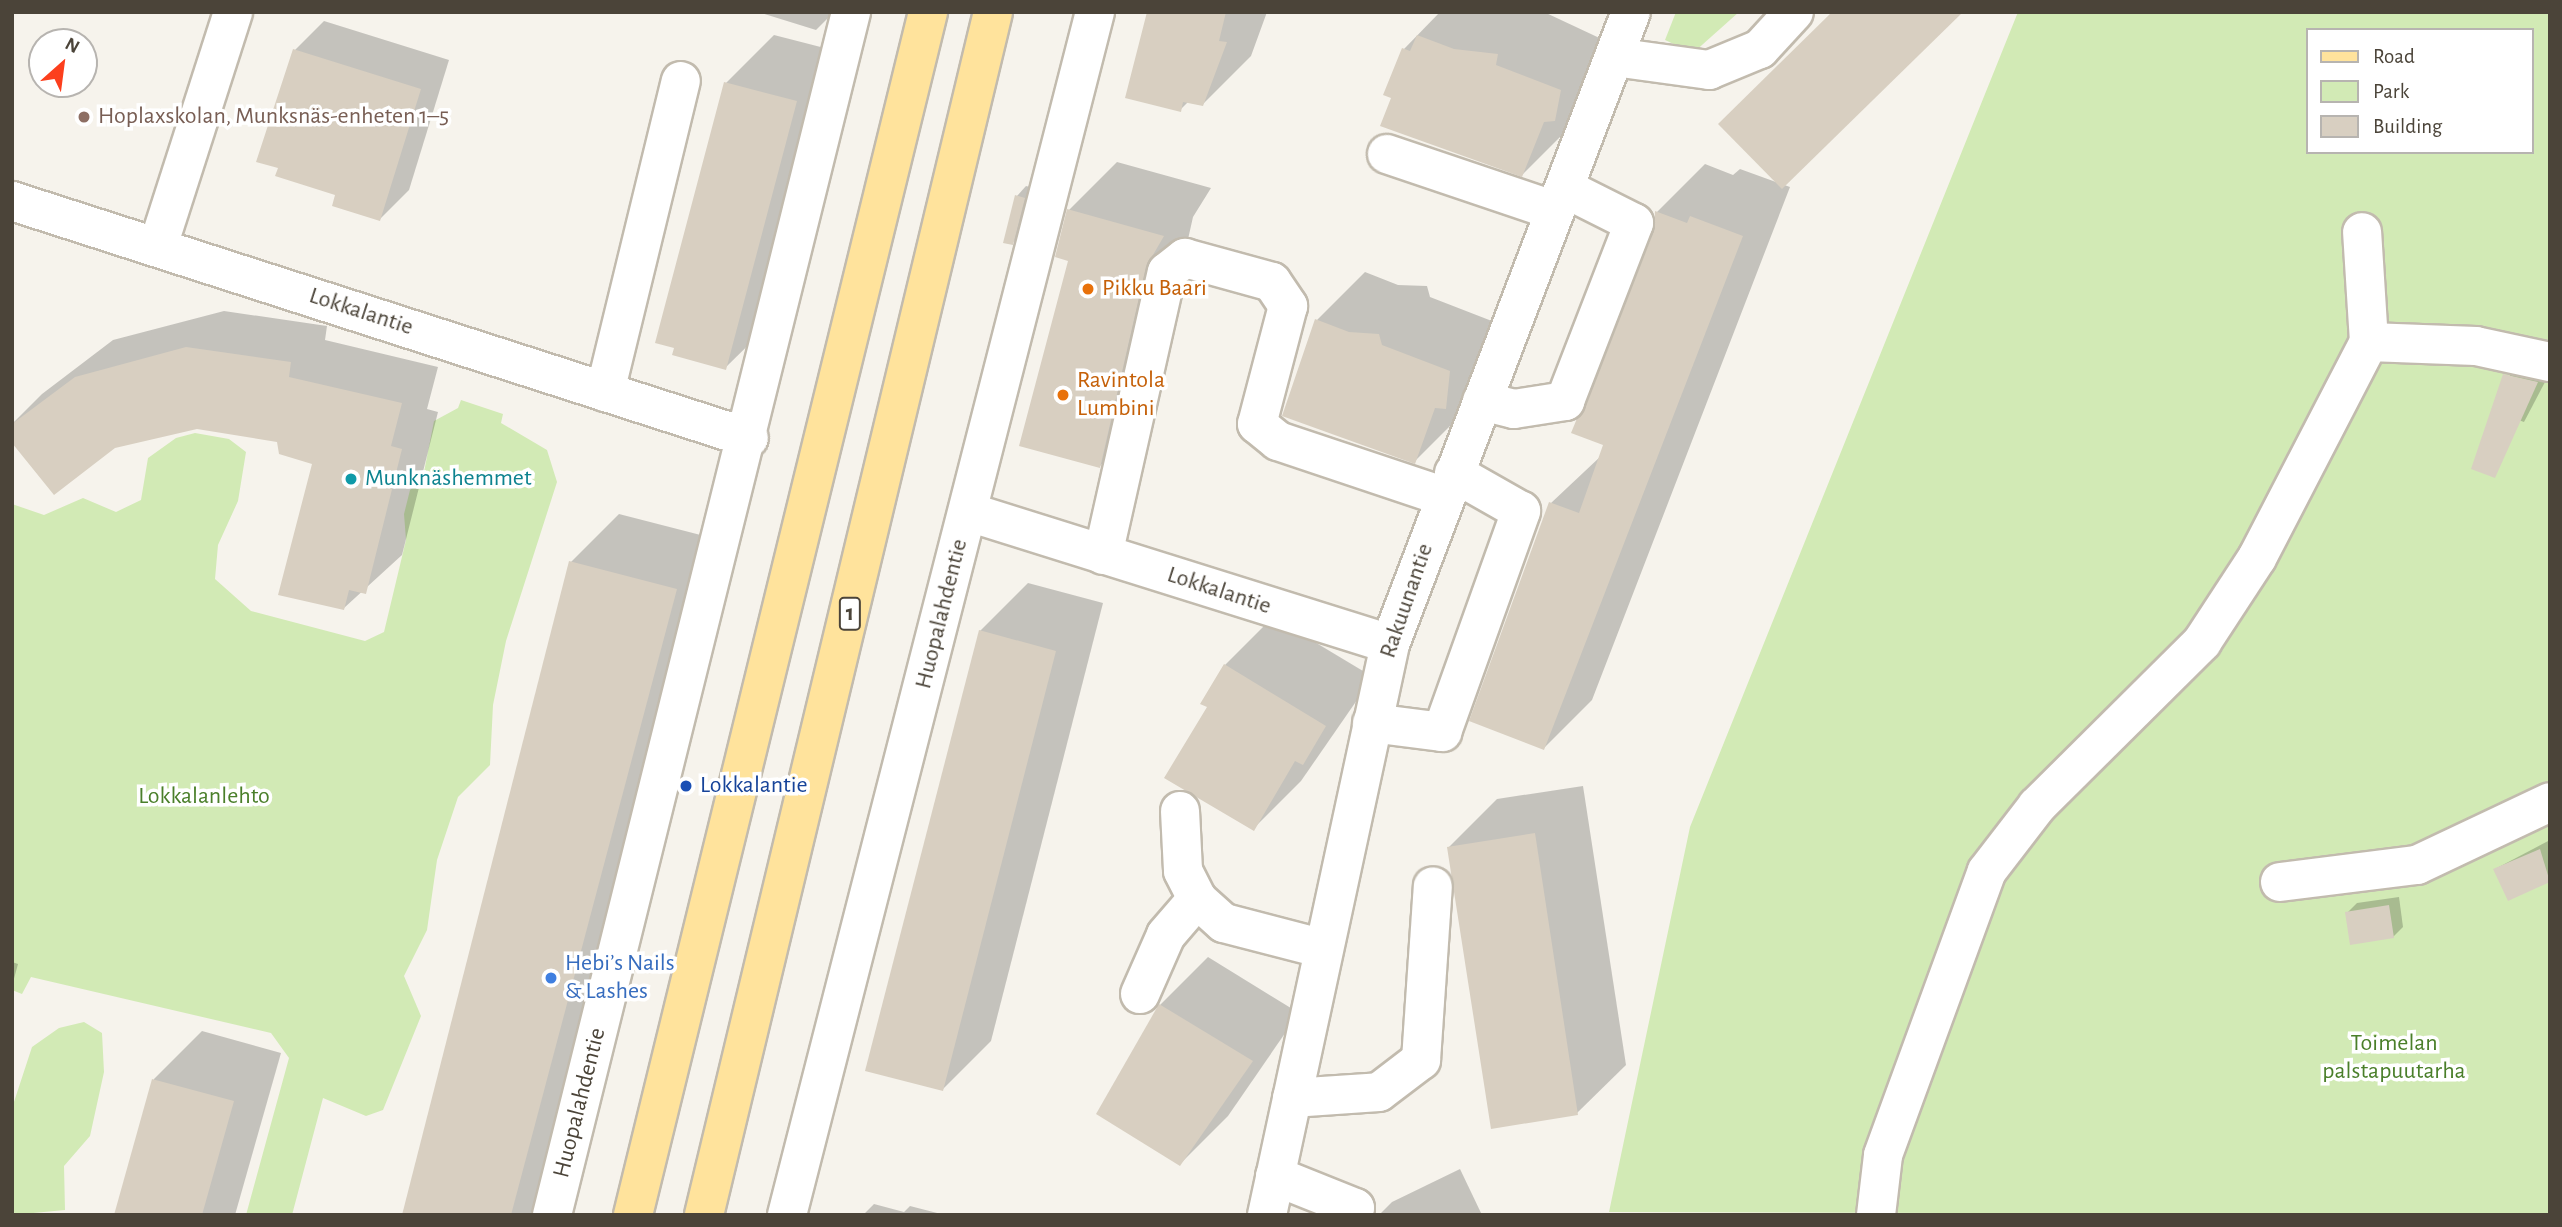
<!DOCTYPE html>
<meta charset="utf-8">
<style>
body{margin:0}
#map{position:relative;width:2562px;height:1227px;overflow:hidden;background:#f6f3ec;font-family:"Alegreya Sans",sans-serif}
div>[style]{position:absolute}
.green>*{inset:0;background:#d2eab5}
.shadow>*{inset:0;background:#0003}
.building>*{inset:0;background:#d8cfc1}
.roads{filter:drop-shadow(2px 0 #c2bbae) drop-shadow(-2px 0 #c2bbae) drop-shadow(0 2px #c2bbae) drop-shadow(0 -2px #c2bbae)}
.minor>*{height:38px;margin:-19px;padding:0 19px;transform-origin:19px;border-radius:19px;background:#fff}
.major>*{height:38px;margin:-19px;padding:0 19px;transform-origin:19px;border-radius:19px;background:#ffe39c}
.dots>*{width:19px;height:19px;translate:-50% -50%;box-sizing:border-box;border:4px solid #fff;border-radius:50%}
span{translate:-50% -50%;white-space:nowrap;text-align:center;line-height:1.15;-webkit-text-stroke:7px #fff;paint-order:stroke}
.shield-label span{padding:2px 5px;background:#fff;border:2px solid;border-radius:5px;-webkit-text-stroke-width:0}
.shield-label{font-size:23px;color:#4b4439;font-weight:700}
.education-label{font-size:24px;color:#785e54}
.left{translate:0 -50%;text-align:left}
.food-label{font-size:24px;color:#c56008}
.street-label{font-size:24px;color:#4b4439}
.culture-label{font-size:24px;color:#0d838f}
.transit-label{font-size:24px;color:#164399}
.park-label{font-size:24px;color:#4a7f2a}
.shop-label{font-size:24px;color:#366cbe}
.frame{position:absolute;inset:0;border:14px solid #4b4439;pointer-events:none}
.legend{position:absolute;left:2306px;top:28px;width:228px;height:126px;box-sizing:border-box;background:#fff;border:2px solid #b7b4b0;margin:0;padding:9px 12px;list-style:none;font-size:21px;color:#4b4439}
.legend li{display:flex;align-items:center;gap:14px;height:35px}
.legend b{width:35px;border:2px solid #b7b4b0}
.north{position:absolute;left:28px;top:28px;width:70px;height:70px;box-sizing:border-box;background:#fff;border:2px solid #b7b4b0;border-radius:50%;rotate:28deg;font-size:19px;font-weight:700;line-height:28px;text-align:center;color:#4b4439}
.north::after{content:'';display:block;margin:auto;width:24px;height:32px;background:#fc3f1d;clip-path:polygon(50% 0,100% 100%,50% 72%,0 100%)}
</style>
<div id="map">
<div class="green">
<i style="clip-path:polygon(1676px 12px,1739px 12px,1693px 53px,1665px 40px)"></i>
<i style="clip-path:polygon(evenodd,2018px 12px,2550px 12px,2550px 1215px,1609px 1212px,1690px 827px,2018px 12px,2308px 30px,2532px 30px,2532px 152px,2308px 152px,2308px 30px)"></i>
<i style="clip-path:polygon(461px 400px,503px 414px,501px 423px,547px 450px,557px 482px,506px 641px,493px 705px,490px 765px,458px 797px,437px 860px,427px 930px,404px 976px,421px 1016px,383px 1110px,366px 1116px,323px 1098px,292px 1215px,246px 1215px,289px 1058px,271px 1033px,31px 977px,22px 994px,12px 990px,12px 504px,44px 515px,83px 498px,116px 512px,141px 500px,148px 458px,176px 438px,195px 433px,229px 439px,246px 452px,238px 501px,218px 545px,215px 579px,251px 611px,365px 641px,384px 632px,406px 540px,404px 514px,410px 490px,423px 477px,434px 421px,458px 408px)"></i>
<i style="clip-path:polygon(84px 1022px,102px 1033px,104px 1072px,90px 1136px,64px 1166px,65px 1210px,12px 1215px,12px 1108px,32px 1047px,59px 1028px)"></i>
</div>
<div class="shadow">
<i style="clip-path:polygon(758px 12px,834px 12px,816px 30px)"></i>
<i style="clip-path:polygon(1148px 12px,1267px 12px,1251px 56px,1203px 104px,1189px 101px,1180px 110px)"></i>
<i style="clip-path:polygon(1440px 12px,1544px 12px,1608px 42px,1570px 127px,1522px 175px,1393px 97px,1404px 49px)"></i>
<i style="clip-path:polygon(324px 21px,449px 60px,409px 190px,380px 219px,338px 194px,295px 50px)"></i>
<i style="clip-path:polygon(774px 35px,844px 53px,774px 320px,725px 368px,726px 83px)"></i>
<i style="clip-path:polygon(1117px 162px,1211px 188px,1193px 217px,1148px 418px,1100px 466px,1069px 210px)"></i>
<i style="clip-path:polygon(1705px 164px,1733px 175px,1740px 169px,1790px 187px,1592px 700px,1544px 748px,1551px 503px,1601px 456px,1657px 212px)"></i>
<i style="clip-path:polygon(1026px 186px,1034px 188px,1022px 234px,1012px 243px,1017px 196px)"></i>
<i style="clip-path:polygon(1365px 272px,1398px 285px,1427px 286px,1430px 297px,1497px 323px,1462px 414px,1414px 462px,1317px 320px)"></i>
<i style="clip-path:polygon(224px 311px,327px 326px,325px 340px,438px 367px,427px 409px,438px 412px,402px 555px,344px 608px,315px 463px,278px 441px,196px 427px,12px 440px,12px 424px,42px 394px,113px 340px)"></i>
<i style="clip-path:polygon(2515px 365px,2535px 370px,2545px 382px,2524px 422px,2493px 411px)"></i>
<i style="clip-path:polygon(619px 514px,724px 541px,546px 1215px,404px 1215px,571px 562px)"></i>
<i style="clip-path:polygon(1028px 583px,1103px 603px,991px 1041px,943px 1089px,980px 631px)"></i>
<i style="clip-path:polygon(1273px 617px,1373px 677px,1301px 781px,1253px 829px,1209px 707px,1225px 665px)"></i>
<i style="clip-path:polygon(1583px 786px,1626px 1065px,1577px 1113px,1449px 847px,1497px 799px)"></i>
<i style="clip-path:polygon(2550px 840px,2550px 880px,2509px 898px,2495px 869px)"></i>
<i style="clip-path:polygon(2399px 897px,2403px 927px,2393px 937px,2347px 913px,2357px 903px)"></i>
<i style="clip-path:polygon(1208px 957px,1299px 1013px,1228px 1116px,1180px 1164px,1160px 1005px)"></i>
<i style="clip-path:polygon(12px 962px,18px 964px,12px 986px)"></i>
<i style="clip-path:polygon(202px 1031px,281px 1053px,235px 1215px,116px 1215px,154px 1079px)"></i>
<i style="clip-path:polygon(1460px 1169px,1482px 1215px,1379px 1215px,1392px 1202px)"></i>
<i style="clip-path:polygon(874px 1204px,904px 1212px,910px 1206px,945px 1215px,863px 1215px)"></i>
</div>
<div class="building">
<i style="clip-path:polygon(1147px 12px,1226px 12px,1219px 41px,1227px 42px,1203px 106px,1183px 102px,1181px 112px,1125px 98px)"></i>
<i style="clip-path:polygon(1832px 12px,1963px 12px,1782px 189px,1718px 124px)"></i>
<i style="clip-path:polygon(1417px 35px,1454px 49px,1498px 54px,1496px 65px,1561px 90px,1555px 121px,1544px 122px,1522px 177px,1380px 126px,1391px 98px,1383px 95px,1402px 48px,1410px 51px)"></i>
<i style="clip-path:polygon(293px 49px,421px 89px,380px 221px,332px 206px,335px 195px,275px 176px,278px 168px,256px 162px)"></i>
<i style="clip-path:polygon(724px 82px,797px 101px,726px 370px,672px 355px,674px 348px,655px 343px)"></i>
<i style="clip-path:polygon(1015px 195px,1025px 198px,1013px 245px,1003px 243px)"></i>
<i style="clip-path:polygon(1067px 209px,1164px 236px,1146px 267px,1100px 468px,1019px 446px,1068px 261px,1055px 257px)"></i>
<i style="clip-path:polygon(1655px 211px,1687px 223px,1690px 216px,1743px 236px,1544px 750px,1469px 721px,1549px 502px,1579px 513px,1603px 445px,1571px 433px,1654px 231px)"></i>
<i style="clip-path:polygon(1315px 319px,1349px 332px,1379px 334px,1382px 345px,1450px 371px,1446px 409px,1435px 408px,1415px 464px,1282px 416px)"></i>
<i style="clip-path:polygon(186px 347px,291px 362px,289px 377px,402px 403px,391px 446px,402px 449px,366px 594px,349px 590px,344px 610px,278px 595px,312px 464px,279px 454px,277px 442px,197px 429px,115px 448px,54px 495px,12px 443px,12px 424px,75px 377px)"></i>
<i style="clip-path:polygon(2503px 374px,2538px 382px,2495px 478px,2471px 469px)"></i>
<i style="clip-path:polygon(569px 561px,677px 589px,511px 1215px,402px 1215px)"></i>
<i style="clip-path:polygon(979px 630px,1056px 651px,943px 1091px,865px 1071px)"></i>
<i style="clip-path:polygon(1224px 664px,1326px 726px,1303px 765px,1295px 761px,1254px 831px,1164px 778px,1207px 707px,1200px 704px)"></i>
<i style="clip-path:polygon(1535px 833px,1578px 1115px,1491px 1129px,1447px 847px)"></i>
<i style="clip-path:polygon(2540px 849px,2550px 882px,2508px 901px,2493px 869px)"></i>
<i style="clip-path:polygon(2389px 905px,2394px 938px,2350px 945px,2345px 912px)"></i>
<i style="clip-path:polygon(1159px 1004px,1253px 1061px,1180px 1166px,1096px 1114px)"></i>
<i style="clip-path:polygon(152px 1079px,234px 1101px,202px 1215px,114px 1215px)"></i>
</div>
<div class="roads">
<div class="minor">
<i style="left:1614px;top:57px;width:96px;rotate:7.8deg"></i>
<i style="left:1709px;top:70px;width:55px;rotate:-22.4deg"></i>
<i style="left:1760px;top:49px;width:50px;rotate:-47.4deg"></i>
<i style="left:1387px;top:154px;width:177px;rotate:18.7deg"></i>
<i style="left:12px;top:201px;width:774px;rotate:17.83deg"></i>
<i style="left:158px;top:246px;width:246px;rotate:-72.2deg"></i>
<i style="left:2369px;top:342px;width:107px;rotate:2.1deg"></i>
<i style="left:2476px;top:346px;width:76px;rotate:12.2deg"></i>
<i style="left:605px;top:392px;width:320px;rotate:-76.3deg"></i>
<i style="left:1482px;top:401px;width:33px;rotate:14deg"></i>
<i style="left:1514px;top:409px;width:52px;rotate:-8.9deg"></i>
<i style="left:1565px;top:401px;width:191px;rotate:-68.8deg"></i>
<i style="left:1634px;top:223px;width:78px;rotate:-153.4deg"></i>
<i style="left:969px;top:512px;width:441px;rotate:17.4deg"></i>
<i style="left:1103px;top:555px;width:290px;rotate:-77.3deg"></i>
<i style="left:1167px;top:272px;width:23px;rotate:-38deg"></i>
<i style="left:1185px;top:258px;width:90px;rotate:15.4deg"></i>
<i style="left:1272px;top:282px;width:29px;rotate:56deg"></i>
<i style="left:1288px;top:306px;width:122px;rotate:104.7deg"></i>
<i style="left:1257px;top:424px;width:27px;rotate:39deg"></i>
<i style="left:1278px;top:441px;width:176px;rotate:18.5deg"></i>
<i style="left:1372px;top:723px;width:71px;rotate:7.3deg"></i>
<i style="left:1442px;top:732px;width:235px;rotate:-70.3deg"></i>
<i style="left:1521px;top:511px;width:77px;rotate:-150.4deg"></i>
<i style="left:1180px;top:811px;width:60px;rotate:87.1deg"></i>
<i style="left:1183px;top:871px;width:31px;rotate:63deg"></i>
<i style="left:1197px;top:899px;width:36px;rotate:42deg"></i>
<i style="left:1224px;top:923px;width:103px;rotate:14.6deg"></i>
<i style="left:2280px;top:882px;width:138px;rotate:-7.1deg"></i>
<i style="left:2417px;top:865px;width:147px;rotate:-25.3deg"></i>
<i style="left:1140px;top:994px;width:64px;rotate:-66.2deg"></i>
<i style="left:1166px;top:935px;width:48px;rotate:-49.3deg"></i>
<i style="left:1292px;top:1098px;width:87px;rotate:-3.9deg"></i>
<i style="left:1379px;top:1092px;width:53px;rotate:-37.3deg"></i>
<i style="left:1421px;top:1060px;width:174px;rotate:-86.1deg"></i>
<i style="left:1275px;top:1176px;width:86px;rotate:21.8deg"></i>
<i style="left:1355px;top:1208px;width:7px;rotate:106deg"></i>
<i style="left:552px;top:1215px;width:1240px;rotate:-76.04deg"></i>
<i style="left:787px;top:1215px;width:1242px;rotate:-75.64deg"></i>
<i style="left:1267px;top:1215px;width:584px;rotate:-77.84deg"></i>
<i style="left:1390px;top:644px;width:676px;rotate:-69.13deg"></i>
<i style="left:1876px;top:1215px;width:60px;rotate:-83.3deg"></i>
<i style="left:1883px;top:1155px;width:302px;rotate:-69.9deg"></i>
<i style="left:1987px;top:871px;width:82px;rotate:-52.4deg"></i>
<i style="left:2037px;top:806px;width:233px;rotate:-44.8deg"></i>
<i style="left:2202px;top:642px;width:100px;rotate:-56.8deg"></i>
<i style="left:2257px;top:558px;width:243px;rotate:-62.6deg"></i>
<i style="left:2369px;top:342px;width:110px;rotate:-93.6deg"></i>
</div>
<div class="major">
<i style="left:633px;top:1215px;width:1239px;rotate:-76.22deg"></i>
<i style="left:704px;top:1215px;width:1237px;rotate:-76.49deg"></i>
</div>
</div>
<div class="dots">
<i style="left:84px;top:117px;background:#8d6e63"></i>
<i style="left:1088px;top:289px;background:#e8710a"></i>
<i style="left:1063px;top:395px;background:#e8710a"></i>
<i style="left:351px;top:479px;background:#0f9aa8"></i>
<i style="left:686px;top:786px;background:#1a4fb4"></i>
<i style="left:551px;top:978px;background:#3f7fe0"></i>
</div>
<div class="shield-label">
<span style="left:850px;top:614px">1</span>
</div>
<div class="education-label">
<span class="left" style="left:98px;top:117px">Hoplaxskolan, Munksnäs-enheten 1–5</span>
</div>
<div class="food-label">
<span class="left" style="left:1102px;top:289px">Pikku Baari</span>
<span class="left" style="left:1077px;top:395px">Ravintola<br>Lumbini</span>
</div>
<div class="street-label">
<span style="left:361px;top:312px;rotate:18deg">Lokkalantie</span>
<span style="left:1219px;top:591px;rotate:18deg">Lokkalantie</span>
<span style="left:1407px;top:601px;rotate:-71deg">Rakuunantie</span>
<span style="left:942px;top:614px;rotate:-76deg">Huopalahdentie</span>
<span style="left:580px;top:1103px;rotate:-76deg">Huopalahdentie</span>
</div>
<div class="culture-label">
<span class="left" style="left:365px;top:479px">Munknäshemmet</span>
</div>
<div class="transit-label">
<span class="left" style="left:700px;top:786px">Lokkalantie</span>
</div>
<div class="park-label">
<span style="left:204px;top:797px">Lokkalanlehto</span>
<span style="left:2394px;top:1058px">Toimelan<br>palstapuutarha</span>
</div>
<div class="shop-label">
<span class="left" style="left:565px;top:978px">Hebi’s Nails<br>&amp; Lashes</span>
</div>
<div class="frame"></div>
<ul class="legend">
<li><b style="height:9px;background:#ffe39c"></b>Road</li>
<li><b style="height:19px;background:#d2eab5"></b>Park</li>
<li><b style="height:19px;background:#d8cfc1"></b>Building</li>
</ul>
<div class="north">N</div>
</div>
